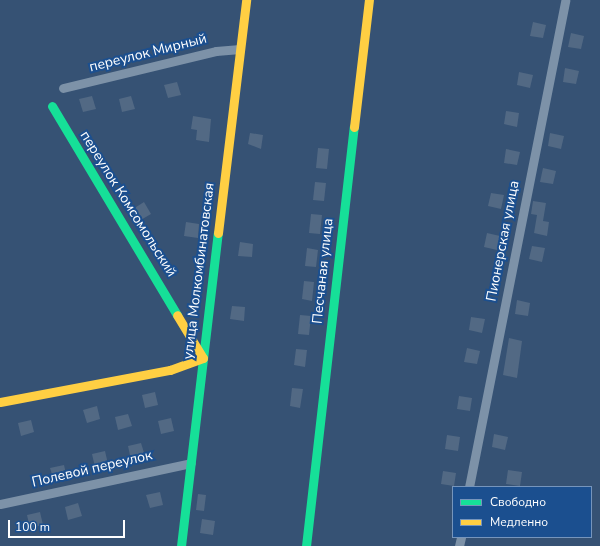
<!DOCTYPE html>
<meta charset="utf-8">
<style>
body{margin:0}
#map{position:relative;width:600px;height:546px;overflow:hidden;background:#365274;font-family:"Nunito Sans",sans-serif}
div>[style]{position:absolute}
.building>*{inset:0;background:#526984}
.street>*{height:9px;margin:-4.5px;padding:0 4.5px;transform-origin:4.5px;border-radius:4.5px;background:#7d92a8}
.fast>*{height:9px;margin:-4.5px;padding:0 4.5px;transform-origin:4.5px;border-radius:4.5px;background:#16e098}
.slow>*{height:9px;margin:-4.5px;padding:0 4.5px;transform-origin:4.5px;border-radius:4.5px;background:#ffcf43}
span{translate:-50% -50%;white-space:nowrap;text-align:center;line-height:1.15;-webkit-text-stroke:4px #1b4f8f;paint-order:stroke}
.street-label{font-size:14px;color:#fff}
.legend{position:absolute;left:452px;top:486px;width:140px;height:52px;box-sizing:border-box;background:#1b4f8f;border:1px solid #7695bc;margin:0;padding:5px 7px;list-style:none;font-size:12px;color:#fff}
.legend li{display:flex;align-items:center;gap:8px;height:20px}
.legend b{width:20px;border:1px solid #7695bc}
.scale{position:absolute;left:8px;top:520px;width:117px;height:18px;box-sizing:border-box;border:2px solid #fff;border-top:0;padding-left:5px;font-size:12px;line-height:14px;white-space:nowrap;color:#fff;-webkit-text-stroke:3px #1b4f8f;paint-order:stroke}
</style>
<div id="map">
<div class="building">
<i style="clip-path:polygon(533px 22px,546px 25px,543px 38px,530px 36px)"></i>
<i style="clip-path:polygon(571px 33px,584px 36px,581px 49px,568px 47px)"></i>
<i style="clip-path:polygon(565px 68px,579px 71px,576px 84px,563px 82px)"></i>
<i style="clip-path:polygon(519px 72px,533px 75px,530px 88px,517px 85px)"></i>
<i style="clip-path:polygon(177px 82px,181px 95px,168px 98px,164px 85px)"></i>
<i style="clip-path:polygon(92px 96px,96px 109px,83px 112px,79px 99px)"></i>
<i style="clip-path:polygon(131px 96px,135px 109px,122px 112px,119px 99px)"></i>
<i style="clip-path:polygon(506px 111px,519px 113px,517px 127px,504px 124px)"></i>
<i style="clip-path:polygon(193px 116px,211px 119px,209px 142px,196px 140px,197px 130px,191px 129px)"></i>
<i style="clip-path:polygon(250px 133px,263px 135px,261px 149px,248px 144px)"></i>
<i style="clip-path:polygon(550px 133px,564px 136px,561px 149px,548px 146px)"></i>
<i style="clip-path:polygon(318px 148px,329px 149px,327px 169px,316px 168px)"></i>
<i style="clip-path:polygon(506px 149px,520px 152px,517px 165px,504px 163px)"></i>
<i style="clip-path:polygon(543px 168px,556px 171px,553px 184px,540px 182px)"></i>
<i style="clip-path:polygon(315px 182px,326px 183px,324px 201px,313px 200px)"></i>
<i style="clip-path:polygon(491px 193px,504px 195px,501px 209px,488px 206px)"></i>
<i style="clip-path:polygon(533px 201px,546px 203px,543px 221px,549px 222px,547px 236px,534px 233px,537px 215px,531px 214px)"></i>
<i style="clip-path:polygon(144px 202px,151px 214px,139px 221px,133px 209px)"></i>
<i style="clip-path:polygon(311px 214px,322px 215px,320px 234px,309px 233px)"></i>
<i style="clip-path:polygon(186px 222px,199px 224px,198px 238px,184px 236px)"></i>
<i style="clip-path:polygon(487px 233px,500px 236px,497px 250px,484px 247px)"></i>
<i style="clip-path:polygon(240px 242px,253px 244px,252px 257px,238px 256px)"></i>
<i style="clip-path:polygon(532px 246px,545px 248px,542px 262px,529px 259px)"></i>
<i style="clip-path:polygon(307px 248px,318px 250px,316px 267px,305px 266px)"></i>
<i style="clip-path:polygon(304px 281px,314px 282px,312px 301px,302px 299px)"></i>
<i style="clip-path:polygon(517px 300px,530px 303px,528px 316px,515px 314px)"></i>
<i style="clip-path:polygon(232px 306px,245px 307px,244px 321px,230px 319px)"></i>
<i style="clip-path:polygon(300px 315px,311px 316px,309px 335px,298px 334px)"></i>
<i style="clip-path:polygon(471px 317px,485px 319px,482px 333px,469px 330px)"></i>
<i style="clip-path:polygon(509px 338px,522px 341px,517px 378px,503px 375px)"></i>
<i style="clip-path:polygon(467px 348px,480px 351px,477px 364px,464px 362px)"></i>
<i style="clip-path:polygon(296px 349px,307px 350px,305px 367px,294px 365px)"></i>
<i style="clip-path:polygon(292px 388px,303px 389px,300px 408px,290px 406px)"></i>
<i style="clip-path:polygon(155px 392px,158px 405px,145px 408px,142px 395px)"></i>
<i style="clip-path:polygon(459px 396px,472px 398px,470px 411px,457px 409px)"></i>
<i style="clip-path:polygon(97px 406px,100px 419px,87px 423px,83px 410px)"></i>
<i style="clip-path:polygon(128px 414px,132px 426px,118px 430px,115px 417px)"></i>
<i style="clip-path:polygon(171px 418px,174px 431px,161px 434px,158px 421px)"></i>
<i style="clip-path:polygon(31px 420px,34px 432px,21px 436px,18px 423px)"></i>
<i style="clip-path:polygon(494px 434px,508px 437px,505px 450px,492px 447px)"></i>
<i style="clip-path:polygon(447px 435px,460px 437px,458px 451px,445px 449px)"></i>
<i style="clip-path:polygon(141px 443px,145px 456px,131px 460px,128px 446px)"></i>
<i style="clip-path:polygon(105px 451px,108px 464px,95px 467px,92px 454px)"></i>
<i style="clip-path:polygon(64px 465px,67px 478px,54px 481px,50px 468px)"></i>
<i style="clip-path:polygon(508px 470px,522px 472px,520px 486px,506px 484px)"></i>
<i style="clip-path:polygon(443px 471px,456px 473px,454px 486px,441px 484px)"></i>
<i style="clip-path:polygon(160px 492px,163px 505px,150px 508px,146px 495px)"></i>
<i style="clip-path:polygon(198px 494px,206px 495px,204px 511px,196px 510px)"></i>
<i style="clip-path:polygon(78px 503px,82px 516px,68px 520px,65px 507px)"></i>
<i style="clip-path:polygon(40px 512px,43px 525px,30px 528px,27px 515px)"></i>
<i style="clip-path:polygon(202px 519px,215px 521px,213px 535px,200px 533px)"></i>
</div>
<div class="street">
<i style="left:63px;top:88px;width:157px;rotate:-13.6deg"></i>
<i style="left:216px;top:51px;width:24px;rotate:-5deg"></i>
<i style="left:469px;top:487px;width:496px;rotate:-78.8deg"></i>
<i style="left:0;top:504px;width:195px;rotate:-12.1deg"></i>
<i style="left:459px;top:546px;width:9px;rotate:-77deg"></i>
</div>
<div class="fast">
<i style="left:52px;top:106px;width:244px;rotate:59.1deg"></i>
<i style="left:181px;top:546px;width:315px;rotate:-83.3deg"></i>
<i style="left:306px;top:546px;width:422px;rotate:-83.5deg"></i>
</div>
<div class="slow">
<i style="left:354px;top:127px;width:128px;rotate:-83.3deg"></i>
<i style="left:218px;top:233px;width:235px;rotate:-83.1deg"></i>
<i style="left:0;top:402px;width:173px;rotate:-10.7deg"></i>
<i style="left:170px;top:370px;width:35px;rotate:-20deg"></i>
<i style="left:203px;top:358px;width:50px;rotate:-121.2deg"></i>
</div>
<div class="street-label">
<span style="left:148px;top:53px;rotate:-14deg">переулок Мирный</span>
<span style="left:128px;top:204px;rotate:58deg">переулок Комсомольский</span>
<span style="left:503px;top:241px;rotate:-79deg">Пионерская улица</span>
<span style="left:199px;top:271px;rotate:-83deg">улица Молкомбинатовская</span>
<span style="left:323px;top:271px;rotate:-84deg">Песчаная улица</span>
<span style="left:92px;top:469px;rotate:-13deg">Полевой переулок</span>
</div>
<ul class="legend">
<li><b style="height:5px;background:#16e098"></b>Свободно</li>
<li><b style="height:5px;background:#ffcf43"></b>Медленно</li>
</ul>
<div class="scale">100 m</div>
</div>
